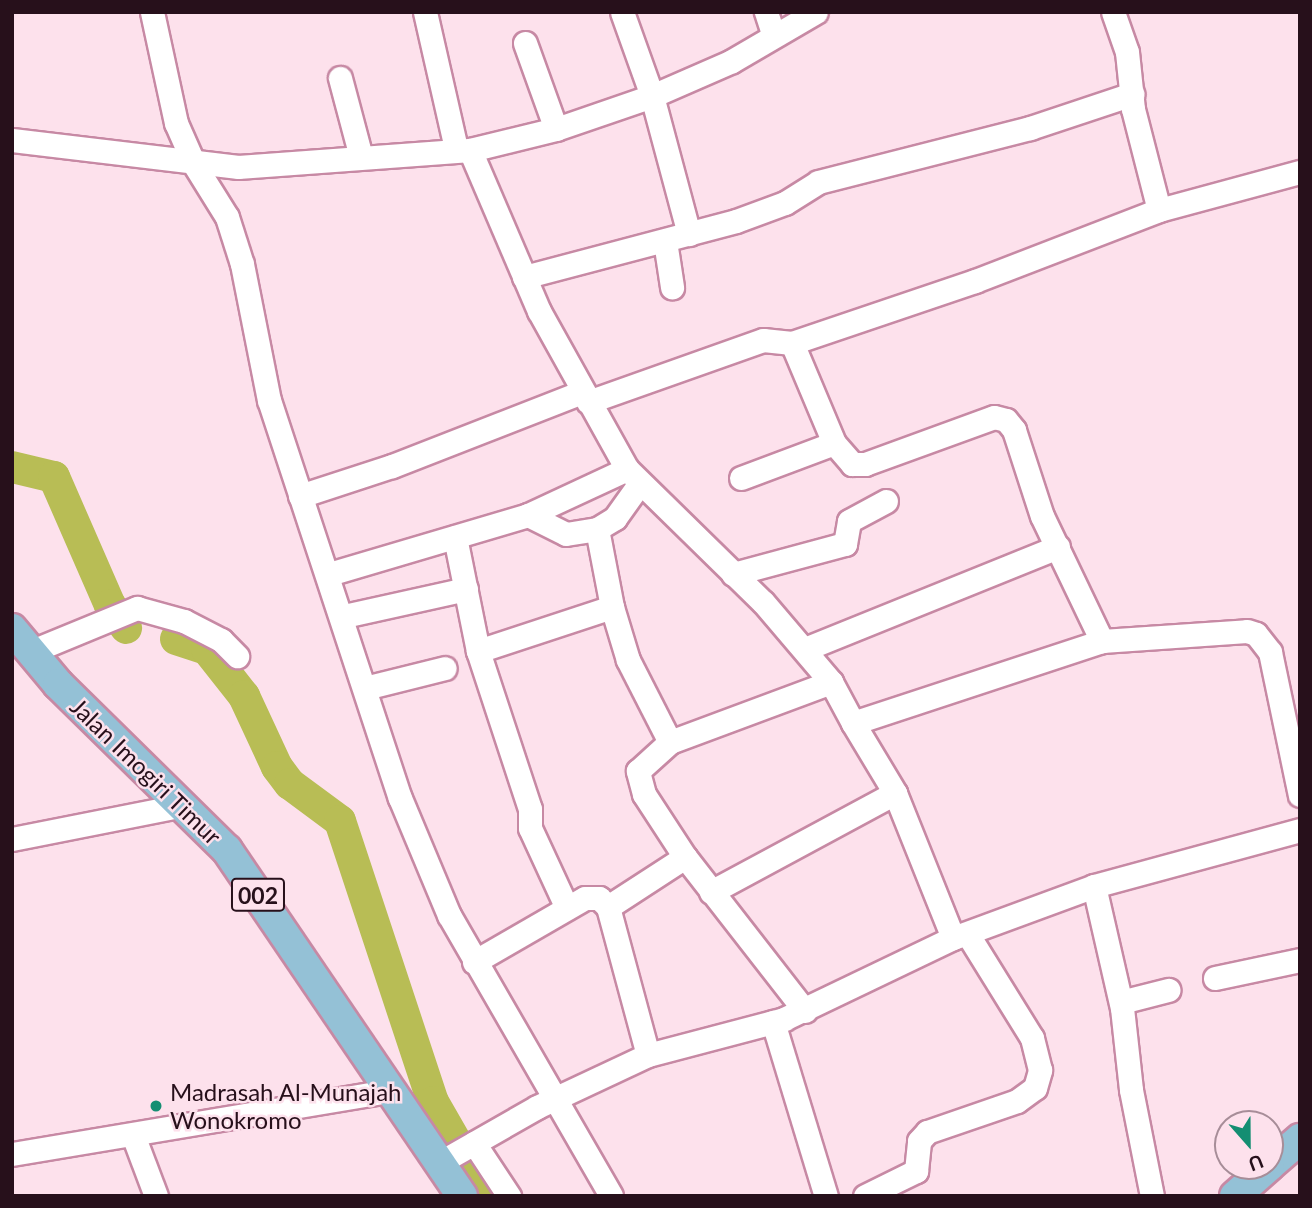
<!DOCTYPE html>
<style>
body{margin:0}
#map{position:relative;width:1312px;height:1208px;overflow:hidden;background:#fde1ec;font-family:Lato,sans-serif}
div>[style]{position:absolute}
.river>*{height:32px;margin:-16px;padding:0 16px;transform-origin:16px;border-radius:16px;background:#b8bd55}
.roads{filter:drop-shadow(2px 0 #c789a4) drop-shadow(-2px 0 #c789a4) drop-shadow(0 2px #c789a4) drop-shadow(0 -2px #c789a4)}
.minor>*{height:23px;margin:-11.5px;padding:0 11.5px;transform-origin:11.5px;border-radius:11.5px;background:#fff}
.major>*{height:30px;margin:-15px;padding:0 15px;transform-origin:15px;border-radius:15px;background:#94c1d6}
.dots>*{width:19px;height:19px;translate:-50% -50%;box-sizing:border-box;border:4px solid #fde1ec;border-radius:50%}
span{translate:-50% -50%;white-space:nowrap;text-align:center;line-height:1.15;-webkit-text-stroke:5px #fde1ec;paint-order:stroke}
.shield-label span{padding:2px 5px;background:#fde1ec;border:2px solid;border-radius:5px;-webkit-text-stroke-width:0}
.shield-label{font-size:23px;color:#27101b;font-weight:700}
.street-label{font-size:24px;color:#27101b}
.poi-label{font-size:24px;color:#27101b}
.left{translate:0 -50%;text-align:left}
.frame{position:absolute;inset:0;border:14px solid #27101b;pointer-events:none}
.north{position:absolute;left:1214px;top:1110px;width:70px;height:70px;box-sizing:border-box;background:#fde1ec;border:2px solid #a78d98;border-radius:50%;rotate:159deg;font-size:19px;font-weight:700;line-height:28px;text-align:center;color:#27101b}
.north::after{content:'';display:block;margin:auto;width:24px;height:32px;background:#148e72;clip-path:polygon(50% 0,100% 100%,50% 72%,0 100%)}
</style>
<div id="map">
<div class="river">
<i style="left:12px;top:467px;width:43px;rotate:13.4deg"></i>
<i style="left:54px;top:477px;width:140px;rotate:66.4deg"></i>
<i style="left:110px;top:605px;width:28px;rotate:55deg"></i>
<i style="left:176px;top:639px;width:33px;rotate:18deg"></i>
<i style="left:207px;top:649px;width:60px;rotate:51.8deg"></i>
<i style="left:244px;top:696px;width:78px;rotate:65.1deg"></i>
<i style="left:277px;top:767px;width:21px;rotate:53deg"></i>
<i style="left:290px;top:784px;width:62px;rotate:36.5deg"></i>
<i style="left:340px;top:821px;width:296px;rotate:71.7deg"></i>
<i style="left:433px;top:1102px;width:108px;rotate:60.1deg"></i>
</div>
<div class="roads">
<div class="minor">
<i style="left:152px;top:12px;width:114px;rotate:77.8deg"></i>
<i style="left:176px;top:123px;width:45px;rotate:66.3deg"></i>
<i style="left:194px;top:164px;width:62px;rotate:58.1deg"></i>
<i style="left:227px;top:217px;width:49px;rotate:72.3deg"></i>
<i style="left:242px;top:264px;width:139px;rotate:78.8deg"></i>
<i style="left:269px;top:400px;width:419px;rotate:71.8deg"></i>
<i style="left:400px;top:798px;width:127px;rotate:67.3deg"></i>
<i style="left:449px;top:915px;width:324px;rotate:60deg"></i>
<i style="left:425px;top:12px;width:140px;rotate:77.2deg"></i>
<i style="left:622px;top:12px;width:89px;rotate:70.3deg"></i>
<i style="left:652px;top:96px;width:143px;rotate:75deg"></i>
<i style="left:766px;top:12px;width:23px;rotate:72deg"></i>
<i style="left:1113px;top:12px;width:42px;rotate:70.7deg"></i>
<i style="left:1127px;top:52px;width:57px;rotate:84deg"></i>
<i style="left:1133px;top:109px;width:104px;rotate:75.6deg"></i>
<i style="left:1159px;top:210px;width:146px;rotate:-15.1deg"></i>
<i style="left:525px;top:43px;width:91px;rotate:70.2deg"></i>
<i style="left:340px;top:78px;width:82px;rotate:75.1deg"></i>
<i style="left:12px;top:140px;width:228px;rotate:6.8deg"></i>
<i style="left:238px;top:167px;width:233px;rotate:-4.2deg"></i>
<i style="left:470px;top:150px;width:89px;rotate:-13.7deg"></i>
<i style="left:556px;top:129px;width:102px;rotate:-19deg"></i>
<i style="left:652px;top:96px;width:87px;rotate:-23.6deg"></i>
<i style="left:732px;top:61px;width:97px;rotate:-30.3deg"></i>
<i style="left:470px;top:150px;width:175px;rotate:66.8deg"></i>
<i style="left:539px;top:311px;width:181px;rotate:60.9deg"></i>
<i style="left:627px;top:469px;width:190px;rotate:44.4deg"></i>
<i style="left:763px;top:602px;width:105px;rotate:49.6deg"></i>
<i style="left:831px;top:682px;width:47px;rotate:61.8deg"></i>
<i style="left:853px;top:723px;width:262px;rotate:-18.2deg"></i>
<i style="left:1102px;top:641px;width:145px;rotate:-3.9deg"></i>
<i style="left:1247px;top:631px;width:9px;rotate:18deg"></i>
<i style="left:1256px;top:634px;width:23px;rotate:52deg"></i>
<i style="left:1270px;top:652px;width:146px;rotate:78.2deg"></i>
<i style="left:665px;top:241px;width:47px;rotate:81.3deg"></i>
<i style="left:524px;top:277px;width:219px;rotate:-14.8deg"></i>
<i style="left:736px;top:221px;width:52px;rotate:-20.2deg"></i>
<i style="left:785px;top:203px;width:39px;rotate:-32deg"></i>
<i style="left:818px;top:182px;width:219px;rotate:-14.3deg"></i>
<i style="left:1030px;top:128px;width:108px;rotate:-18.4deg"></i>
<i style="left:792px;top:343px;width:108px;rotate:67.2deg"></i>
<i style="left:834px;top:443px;width:28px;rotate:49deg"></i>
<i style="left:852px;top:464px;width:13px"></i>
<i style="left:865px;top:464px;width:137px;rotate:-20deg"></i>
<i style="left:994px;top:417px;width:12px;rotate:14deg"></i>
<i style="left:1006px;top:420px;width:13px;rotate:51deg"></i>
<i style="left:1014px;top:430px;width:90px;rotate:72deg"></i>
<i style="left:1042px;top:516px;width:139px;rotate:64.4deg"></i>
<i style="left:588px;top:402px;width:186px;rotate:-19.5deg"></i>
<i style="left:763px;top:340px;width:29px;rotate:6deg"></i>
<i style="left:792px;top:343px;width:193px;rotate:-18.7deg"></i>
<i style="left:975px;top:281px;width:197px;rotate:-21.1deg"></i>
<i style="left:741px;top:478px;width:99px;rotate:-20.6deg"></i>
<i style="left:300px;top:496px;width:97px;rotate:-18.1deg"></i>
<i style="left:392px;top:466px;width:204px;rotate:-21.3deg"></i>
<i style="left:528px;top:515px;width:42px;rotate:26.6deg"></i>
<i style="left:566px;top:534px;width:31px;rotate:-9deg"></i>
<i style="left:597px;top:529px;width:21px;rotate:-31deg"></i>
<i style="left:615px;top:518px;width:43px;rotate:-54.5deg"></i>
<i style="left:597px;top:529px;width:79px;rotate:79.1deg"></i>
<i style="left:612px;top:607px;width:55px;rotate:73.2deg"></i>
<i style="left:628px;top:660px;width:92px;rotate:62.9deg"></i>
<i style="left:455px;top:537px;width:116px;rotate:78.6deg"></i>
<i style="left:478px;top:651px;width:166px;rotate:71.8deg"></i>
<i style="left:530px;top:809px;width:19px;rotate:90deg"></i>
<i style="left:530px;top:828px;width:88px;rotate:65.2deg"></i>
<i style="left:329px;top:574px;width:208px;rotate:-16.5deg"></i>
<i style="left:528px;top:515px;width:109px;rotate:-24.9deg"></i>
<i style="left:733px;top:574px;width:116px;rotate:-15deg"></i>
<i style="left:845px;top:544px;width:23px;rotate:-80deg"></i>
<i style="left:849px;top:521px;width:42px;rotate:-28.4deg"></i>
<i style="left:344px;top:616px;width:125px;rotate:-12.5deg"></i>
<i style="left:805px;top:649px;width:273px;rotate:-22deg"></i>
<i style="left:478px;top:651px;width:141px;rotate:-18.2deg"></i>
<i style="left:30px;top:652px;width:116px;rotate:-22.4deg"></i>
<i style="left:137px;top:608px;width:49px;rotate:15.5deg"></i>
<i style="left:184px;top:621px;width:42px;rotate:27.2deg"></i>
<i style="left:221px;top:640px;width:23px;rotate:45deg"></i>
<i style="left:365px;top:688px;width:82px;rotate:-14deg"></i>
<i style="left:853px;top:723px;width:82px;rotate:59deg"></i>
<i style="left:895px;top:793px;width:156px;rotate:68.2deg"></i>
<i style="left:12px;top:839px;width:174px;rotate:-11.2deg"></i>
<i style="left:1094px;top:886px;width:125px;rotate:77.1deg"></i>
<i style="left:1122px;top:1008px;width:82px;rotate:83.7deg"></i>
<i style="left:1131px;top:1090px;width:108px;rotate:78.8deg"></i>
<i style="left:711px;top:892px;width:209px;rotate:-28.3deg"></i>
<i style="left:608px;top:907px;width:153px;rotate:74.9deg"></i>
<i style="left:474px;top:962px;width:128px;rotate:-30deg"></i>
<i style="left:585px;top:898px;width:14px"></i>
<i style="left:599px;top:898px;width:13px;rotate:45deg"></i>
<i style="left:608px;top:907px;width:92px;rotate:-33deg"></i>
<i style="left:1215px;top:978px;width:87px;rotate:-12deg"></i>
<i style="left:1121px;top:1002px;width:49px;rotate:-14.3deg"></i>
<i style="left:805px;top:1011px;width:195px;rotate:-127.9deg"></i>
<i style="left:685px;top:857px;width:75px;rotate:-123.1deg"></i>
<i style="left:644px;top:794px;width:24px;rotate:-105deg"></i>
<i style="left:638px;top:771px;width:43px;rotate:-42.2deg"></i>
<i style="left:670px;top:742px;width:172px;rotate:-20.4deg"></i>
<i style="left:773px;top:1022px;width:182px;rotate:73.1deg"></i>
<i style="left:133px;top:1135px;width:65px;rotate:69.3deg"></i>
<i style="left:474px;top:1143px;width:64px;rotate:56.6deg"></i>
<i style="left:12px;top:1154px;width:382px;rotate:-9.5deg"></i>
<i style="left:439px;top:1163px;width:113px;rotate:-29.7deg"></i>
<i style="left:537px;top:1107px;width:123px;rotate:-25.1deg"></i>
<i style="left:648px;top:1055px;width:141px;rotate:-14.8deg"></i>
<i style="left:784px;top:1019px;width:187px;rotate:-25.6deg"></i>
<i style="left:953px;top:938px;width:150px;rotate:-20.2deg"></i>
<i style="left:1094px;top:886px;width:213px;rotate:-15.2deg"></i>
<i style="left:865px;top:1196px;width:57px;rotate:-26.1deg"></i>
<i style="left:916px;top:1171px;width:30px;rotate:-84deg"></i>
<i style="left:919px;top:1141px;width:12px;rotate:-48deg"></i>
<i style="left:927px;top:1132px;width:95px;rotate:-19deg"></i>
<i style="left:1017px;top:1101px;width:22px;rotate:-36deg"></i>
<i style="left:1035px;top:1088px;width:19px;rotate:-74deg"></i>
<i style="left:1040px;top:1070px;width:33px;rotate:-104deg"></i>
<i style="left:1032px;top:1038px;width:123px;rotate:-121.8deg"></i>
</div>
<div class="major">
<i style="left:12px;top:629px;width:72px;rotate:50.1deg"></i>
<i style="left:58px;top:684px;width:237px;rotate:44.5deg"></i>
<i style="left:227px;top:850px;width:418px;rotate:55.8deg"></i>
<i style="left:1270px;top:1165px;width:40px;rotate:-41deg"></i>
<i style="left:1235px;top:1196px;width:45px;rotate:-41.4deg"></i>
</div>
</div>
<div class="dots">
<i style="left:156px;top:1106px;background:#148e72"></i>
</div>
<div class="shield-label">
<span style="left:258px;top:895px">002</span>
</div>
<div class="street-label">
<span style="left:146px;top:771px;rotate:44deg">Jalan Imogiri Timur</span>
</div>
<div class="poi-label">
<span class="left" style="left:170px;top:1106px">Madrasah Al-Munajah<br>Wonokromo</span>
</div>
<div class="frame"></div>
<div class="north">U</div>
</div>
